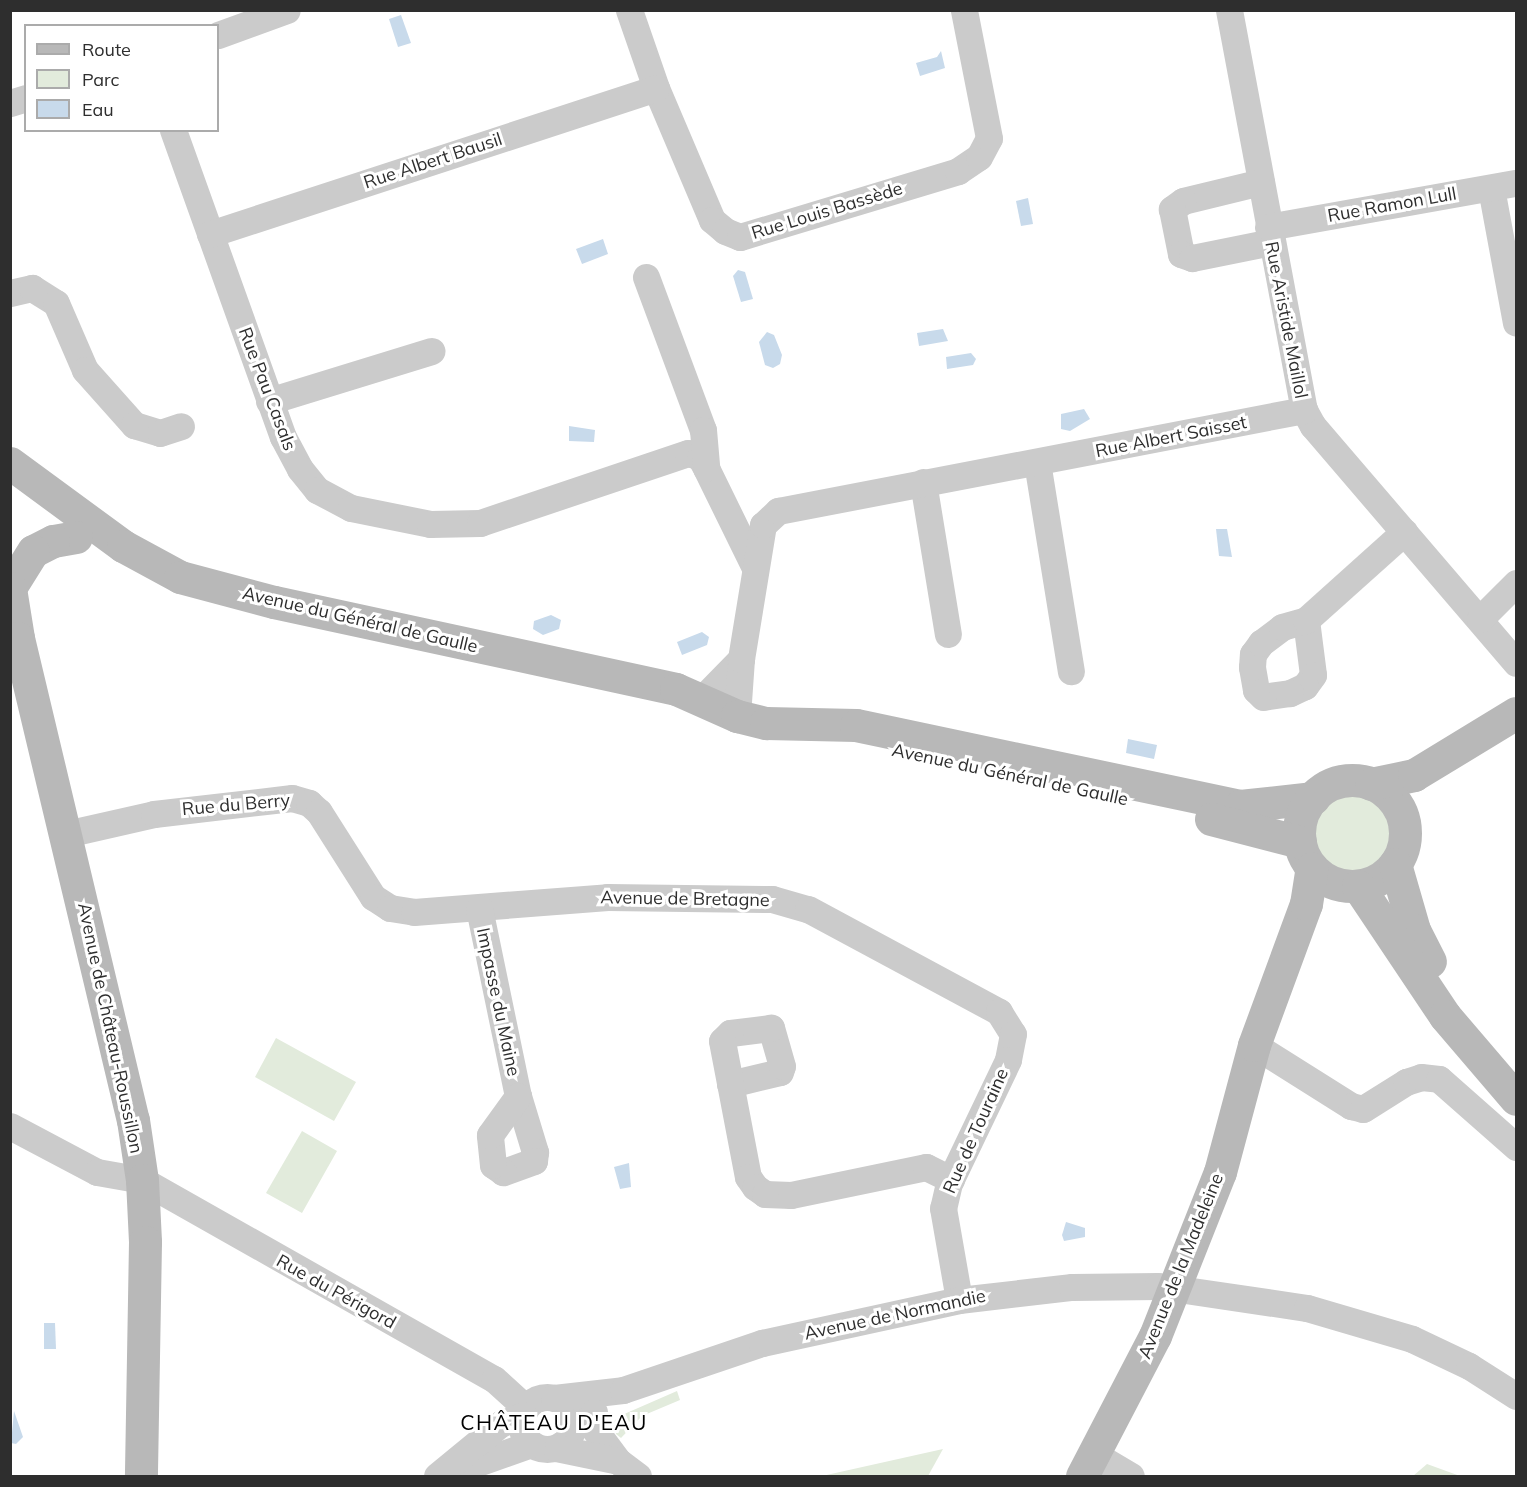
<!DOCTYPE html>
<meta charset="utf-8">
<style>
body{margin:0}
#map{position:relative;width:1527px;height:1487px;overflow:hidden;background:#fff;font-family:Mulish,sans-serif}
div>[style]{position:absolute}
.green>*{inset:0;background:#e2ebdc}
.round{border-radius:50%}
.water>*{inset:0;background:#c8daeb}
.street>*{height:27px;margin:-13.5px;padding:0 13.5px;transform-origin:13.5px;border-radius:13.5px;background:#cbcbcb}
.street>.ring{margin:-13.5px;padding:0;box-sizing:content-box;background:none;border:27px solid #cbcbcb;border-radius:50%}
.secondary>*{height:33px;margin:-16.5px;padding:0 16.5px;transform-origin:16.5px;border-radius:16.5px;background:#b8b8b8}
.secondary>.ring{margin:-16.5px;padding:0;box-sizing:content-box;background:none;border:33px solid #b8b8b8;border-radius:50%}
span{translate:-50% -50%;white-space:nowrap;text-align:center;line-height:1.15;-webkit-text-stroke:6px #fff;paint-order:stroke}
.street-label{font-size:18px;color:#2e2e2e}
.quarter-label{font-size:21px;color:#000;letter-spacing:1.5px}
.frame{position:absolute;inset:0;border:12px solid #2e2e2e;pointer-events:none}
.legend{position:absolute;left:24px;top:24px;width:195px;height:108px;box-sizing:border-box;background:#fff;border:2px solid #ababab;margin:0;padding:8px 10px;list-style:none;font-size:18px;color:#2e2e2e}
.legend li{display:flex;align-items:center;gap:12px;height:30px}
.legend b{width:30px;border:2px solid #ababab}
</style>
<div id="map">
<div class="green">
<i class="round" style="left:1309px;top:791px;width:86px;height:86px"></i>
<i style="clip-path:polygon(276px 1038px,356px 1082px,334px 1121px,255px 1077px)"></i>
<i style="clip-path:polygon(302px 1131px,337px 1151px,302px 1213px,266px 1193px)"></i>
<i style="clip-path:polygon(677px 1391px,680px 1400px,642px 1416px,621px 1438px,616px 1434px,614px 1421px,622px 1415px)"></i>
<i style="clip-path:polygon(943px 1449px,928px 1476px,822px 1476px)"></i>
<i style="clip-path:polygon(1427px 1464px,1460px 1476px,1413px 1476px)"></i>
</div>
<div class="water">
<i style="clip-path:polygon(401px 15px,411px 43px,398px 47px,389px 19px)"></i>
<i style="clip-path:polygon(941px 51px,945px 68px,920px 76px,916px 63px,937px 57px)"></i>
<i style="clip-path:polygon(1028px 198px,1033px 224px,1021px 226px,1016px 201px)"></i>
<i style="clip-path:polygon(603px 239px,608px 254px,582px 264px,576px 249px)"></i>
<i style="clip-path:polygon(738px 270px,745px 272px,753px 299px,741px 302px,733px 276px)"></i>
<i style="clip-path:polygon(943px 329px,948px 341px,919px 346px,917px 333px)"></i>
<i style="clip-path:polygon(767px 332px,774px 335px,782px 355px,780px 364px,773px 368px,765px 365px,759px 342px)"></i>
<i style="clip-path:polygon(971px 353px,976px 359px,973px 365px,947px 369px,946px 357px)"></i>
<i style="clip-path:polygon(1084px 409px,1090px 419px,1070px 431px,1061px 429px,1061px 414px)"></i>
<i style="clip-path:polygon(569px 426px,595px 430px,594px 442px,569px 441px)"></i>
<i style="clip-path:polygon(1216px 529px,1227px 529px,1232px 557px,1219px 556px)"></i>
<i style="clip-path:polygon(551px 615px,561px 620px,559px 629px,543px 635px,533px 629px,534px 621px)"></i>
<i style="clip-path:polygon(702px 632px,709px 637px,707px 645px,682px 655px,677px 642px)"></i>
<i style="clip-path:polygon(1128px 739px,1157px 745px,1154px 759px,1126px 753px)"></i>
<i style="clip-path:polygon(629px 1163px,631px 1187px,620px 1189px,614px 1167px)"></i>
<i style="clip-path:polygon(1066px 1222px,1085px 1228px,1085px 1237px,1064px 1241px,1062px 1235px)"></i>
<i style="clip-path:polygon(44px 1323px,55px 1323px,56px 1349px,44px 1349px)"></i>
<i style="clip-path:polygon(14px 1411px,23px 1437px,16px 1444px,11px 1443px)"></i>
</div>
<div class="street">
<i style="left:629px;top:10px;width:83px;rotate:70.9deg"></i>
<i style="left:656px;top:88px;width:143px;rotate:67deg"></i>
<i style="left:712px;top:220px;width:17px;rotate:40deg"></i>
<i style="left:725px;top:231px;width:16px;rotate:22deg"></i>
<i style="left:740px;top:237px;width:228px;rotate:-16.8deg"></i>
<i style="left:958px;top:171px;width:25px;rotate:-34deg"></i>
<i style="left:979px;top:157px;width:21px;rotate:-62deg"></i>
<i style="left:989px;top:138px;width:130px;rotate:-101.1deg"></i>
<i style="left:1229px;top:10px;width:407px;rotate:79.4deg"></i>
<i style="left:1304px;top:410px;width:18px;rotate:61deg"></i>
<i style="left:1313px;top:426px;width:312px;rotate:49.4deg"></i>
<i style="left:218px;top:35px;width:73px;rotate:-19.9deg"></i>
<i style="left:10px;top:103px;width:17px;rotate:-17deg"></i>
<i style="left:173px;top:130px;width:326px;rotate:70.3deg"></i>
<i style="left:283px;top:437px;width:36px;rotate:62deg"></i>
<i style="left:300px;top:469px;width:27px;rotate:51deg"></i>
<i style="left:317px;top:490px;width:38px;rotate:28deg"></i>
<i style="left:351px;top:508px;width:81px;rotate:11.4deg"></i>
<i style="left:430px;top:524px;width:50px;rotate:-1.1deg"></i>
<i style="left:480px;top:523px;width:219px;rotate:-18.6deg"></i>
<i style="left:688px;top:453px;width:13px;rotate:18deg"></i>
<i style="left:700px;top:457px;width:13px;rotate:61deg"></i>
<i style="left:706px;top:468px;width:111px;rotate:63.9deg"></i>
<i style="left:1261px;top:182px;width:80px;rotate:166.3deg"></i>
<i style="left:1183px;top:201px;width:14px;rotate:144deg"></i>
<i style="left:1172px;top:209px;width:46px;rotate:78.7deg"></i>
<i style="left:1181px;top:254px;width:12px;rotate:20deg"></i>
<i style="left:1192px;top:258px;width:81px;rotate:-11.4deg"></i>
<i style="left:1491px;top:188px;width:137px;rotate:79.5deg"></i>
<i style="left:1268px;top:227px;width:252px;rotate:-10.1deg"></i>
<i style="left:210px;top:234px;width:469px;rotate:-18.1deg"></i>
<i style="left:646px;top:277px;width:163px;rotate:69.6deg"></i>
<i style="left:703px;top:430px;width:38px;rotate:85deg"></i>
<i style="left:10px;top:293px;width:23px;rotate:-13deg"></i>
<i style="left:32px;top:288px;width:28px;rotate:32deg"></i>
<i style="left:56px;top:303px;width:73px;rotate:66.6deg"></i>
<i style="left:85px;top:370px;width:74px;rotate:48.3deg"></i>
<i style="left:134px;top:425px;width:27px;rotate:17deg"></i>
<i style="left:160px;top:433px;width:22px;rotate:-18deg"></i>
<i style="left:269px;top:401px;width:170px;rotate:-17.1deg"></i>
<i style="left:1037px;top:462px;width:212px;rotate:80.8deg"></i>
<i style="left:923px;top:482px;width:154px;rotate:80.7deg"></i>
<i style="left:1480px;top:619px;width:51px;rotate:-45deg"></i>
<i style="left:1306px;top:620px;width:55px;rotate:82.7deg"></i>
<i style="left:1313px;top:675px;width:14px;rotate:126deg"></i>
<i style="left:1305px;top:686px;width:17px;rotate:155deg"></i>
<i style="left:1290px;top:693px;width:27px;rotate:172deg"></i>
<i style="left:1263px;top:697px;width:10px;rotate:-135deg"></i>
<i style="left:1256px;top:690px;width:23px;rotate:-100deg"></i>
<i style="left:1252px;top:667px;width:13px;rotate:-86deg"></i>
<i style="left:1253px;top:654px;width:14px;rotate:-54deg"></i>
<i style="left:1261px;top:643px;width:26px;rotate:-37deg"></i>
<i style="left:1282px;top:627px;width:25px;rotate:-16deg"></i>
<i style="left:1306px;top:620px;width:132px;rotate:-41.9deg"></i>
<i style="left:702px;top:699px;width:56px;rotate:-45.7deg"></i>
<i style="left:737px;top:716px;width:57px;rotate:-86deg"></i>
<i style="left:741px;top:659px;width:136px;rotate:-80.7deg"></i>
<i style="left:763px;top:525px;width:21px;rotate:-43deg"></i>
<i style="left:778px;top:511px;width:536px;rotate:-10.87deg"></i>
<i style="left:66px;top:834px;width:90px;rotate:-12.8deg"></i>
<i style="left:154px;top:814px;width:139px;rotate:-6.6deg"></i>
<i style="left:292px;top:798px;width:18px;rotate:16deg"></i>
<i style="left:309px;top:803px;width:13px;rotate:42deg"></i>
<i style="left:319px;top:812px;width:101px;rotate:57.6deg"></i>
<i style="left:373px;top:897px;width:20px;rotate:33deg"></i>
<i style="left:390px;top:908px;width:24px;rotate:9deg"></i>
<i style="left:414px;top:912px;width:194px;rotate:-4.4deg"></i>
<i style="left:607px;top:897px;width:165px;rotate:0.7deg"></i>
<i style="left:772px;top:899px;width:37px;rotate:16deg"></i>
<i style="left:808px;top:909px;width:217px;rotate:28.3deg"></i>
<i style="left:999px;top:1012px;width:26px;rotate:58deg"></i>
<i style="left:1013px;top:1034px;width:26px;rotate:101deg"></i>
<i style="left:1008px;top:1060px;width:136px;rotate:115.6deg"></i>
<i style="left:949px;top:1183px;width:26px;rotate:103deg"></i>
<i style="left:943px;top:1208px;width:93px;rotate:80.1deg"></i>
<i style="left:479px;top:908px;width:192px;rotate:78.3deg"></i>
<i style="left:518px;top:1096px;width:59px;rotate:73.1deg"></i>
<i style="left:535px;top:1152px;width:9px;rotate:96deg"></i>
<i style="left:534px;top:1161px;width:33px;rotate:160deg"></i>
<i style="left:503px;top:1172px;width:12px;rotate:-145deg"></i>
<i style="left:493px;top:1165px;width:30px;rotate:-96deg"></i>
<i style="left:490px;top:1135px;width:48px;rotate:-54.3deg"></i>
<i style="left:1254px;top:1045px;width:115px;rotate:32.2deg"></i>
<i style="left:1351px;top:1106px;width:12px;rotate:14deg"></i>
<i style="left:1363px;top:1109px;width:51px;rotate:-32.1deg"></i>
<i style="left:1406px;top:1082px;width:16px;rotate:-18deg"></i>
<i style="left:1421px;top:1077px;width:18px;rotate:6deg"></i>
<i style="left:1439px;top:1079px;width:103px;rotate:41.4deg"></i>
<i style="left:730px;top:1084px;width:51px;rotate:-13.5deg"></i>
<i style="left:780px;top:1072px;width:6px;rotate:-72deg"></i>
<i style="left:782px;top:1066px;width:40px;rotate:-106deg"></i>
<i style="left:771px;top:1028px;width:41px;rotate:173deg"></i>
<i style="left:730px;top:1033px;width:11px;rotate:135deg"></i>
<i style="left:722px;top:1041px;width:138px;rotate:79.2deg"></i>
<i style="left:748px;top:1177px;width:12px;rotate:55deg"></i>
<i style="left:755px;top:1187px;width:12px;rotate:35deg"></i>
<i style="left:765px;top:1194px;width:26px;rotate:2deg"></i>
<i style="left:791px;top:1195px;width:138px;rotate:-11.7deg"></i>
<i style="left:926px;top:1167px;width:28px;rotate:26deg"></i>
<i style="left:10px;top:1126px;width:98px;rotate:27.9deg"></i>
<i style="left:97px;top:1172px;width:46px;rotate:10.1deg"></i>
<i style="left:142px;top:1180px;width:404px;rotate:29.5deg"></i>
<i style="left:494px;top:1379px;width:43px;rotate:42.2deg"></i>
<i class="ring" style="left:521px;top:1397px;width:25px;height:25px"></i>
<i style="left:554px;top:1398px;width:69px;rotate:-6.6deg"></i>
<i style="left:623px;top:1390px;width:147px;rotate:-18.7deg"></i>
<i style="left:762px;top:1343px;width:202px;rotate:-12.3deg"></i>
<i style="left:959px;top:1300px;width:114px;rotate:-6.6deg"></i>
<i style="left:1072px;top:1287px;width:86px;rotate:-0.7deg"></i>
<i style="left:1158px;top:1286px;width:151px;rotate:8.4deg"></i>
<i style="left:1307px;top:1308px;width:109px;rotate:16.4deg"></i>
<i style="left:1412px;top:1339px;width:63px;rotate:25.3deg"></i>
<i style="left:1469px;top:1366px;width:56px;rotate:32.6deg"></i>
<i style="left:594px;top:1412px;width:14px;rotate:98deg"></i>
<i style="left:592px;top:1426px;width:44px;rotate:53.4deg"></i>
<i style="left:618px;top:1461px;width:25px;rotate:37deg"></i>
<i style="left:556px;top:1448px;width:63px;rotate:11.8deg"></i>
<i style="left:1092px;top:1453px;width:45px;rotate:30.5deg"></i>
<i style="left:452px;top:1468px;width:17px;rotate:-7deg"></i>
<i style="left:469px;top:1466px;width:66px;rotate:-19.5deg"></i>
<i style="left:437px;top:1476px;width:82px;rotate:-39.5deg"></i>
<i style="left:500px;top:1424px;width:25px;rotate:-21deg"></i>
</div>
<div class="secondary">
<i style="left:10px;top:463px;width:140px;rotate:36.3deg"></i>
<i style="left:123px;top:546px;width:65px;rotate:28.5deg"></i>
<i style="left:180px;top:577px;width:97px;rotate:14.9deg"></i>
<i style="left:274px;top:602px;width:411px;rotate:12.2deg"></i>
<i style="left:676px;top:689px;width:67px;rotate:23.9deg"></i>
<i style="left:737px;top:716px;width:30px;rotate:14deg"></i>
<i style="left:766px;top:723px;width:90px;rotate:1.3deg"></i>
<i style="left:856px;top:725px;width:392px;rotate:11.9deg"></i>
<i style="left:1240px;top:806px;width:74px;rotate:-6.2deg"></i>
<i style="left:76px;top:537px;width:23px;rotate:170deg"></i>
<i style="left:53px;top:541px;width:22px;rotate:153deg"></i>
<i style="left:33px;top:551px;width:44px;rotate:121.9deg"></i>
<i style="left:10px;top:588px;width:51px;rotate:80.9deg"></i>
<i style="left:18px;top:638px;width:496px;rotate:76.6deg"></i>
<i style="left:133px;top:1120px;width:61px;rotate:81.5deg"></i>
<i style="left:142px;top:1180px;width:62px;rotate:87.2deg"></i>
<i style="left:145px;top:1242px;width:234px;rotate:91deg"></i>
<i class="ring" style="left:1299px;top:780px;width:73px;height:73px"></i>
<i style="left:1371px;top:784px;width:44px;rotate:-11.8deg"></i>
<i style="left:1414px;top:775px;width:119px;rotate:-31.3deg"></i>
<i style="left:1211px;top:819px;width:92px;rotate:14.5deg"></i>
<i style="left:1395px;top:864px;width:69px;rotate:73.9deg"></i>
<i style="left:1414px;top:930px;width:35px;rotate:63deg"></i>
<i style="left:1358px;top:886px;width:156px;rotate:56.2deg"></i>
<i style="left:1445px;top:1016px;width:109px;rotate:49.5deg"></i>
<i style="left:1082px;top:1476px;width:158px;rotate:-62.5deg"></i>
<i style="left:1155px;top:1336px;width:176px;rotate:-68.4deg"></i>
<i style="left:1220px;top:1172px;width:131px;rotate:-75deg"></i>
<i style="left:1254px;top:1045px;width:150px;rotate:-69.8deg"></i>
<i style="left:1306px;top:904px;width:36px;rotate:-81deg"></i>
</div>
<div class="street-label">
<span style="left:433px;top:161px;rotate:-18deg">Rue Albert Bausil</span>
<span style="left:1392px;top:205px;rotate:-10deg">Rue Ramon Lull</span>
<span style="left:827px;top:211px;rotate:-17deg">Rue Louis Bassède</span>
<span style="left:1286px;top:320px;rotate:79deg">Rue Aristide Maillol</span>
<span style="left:267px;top:389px;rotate:69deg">Rue Pau Casals</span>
<span style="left:1171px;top:437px;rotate:-11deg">Rue Albert Saisset</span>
<span style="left:360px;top:620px;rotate:13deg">Avenue du Général de Gaulle</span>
<span style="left:1010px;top:775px;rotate:12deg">Avenue du Général de Gaulle</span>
<span style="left:236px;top:805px;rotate:-5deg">Rue du Berry</span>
<span style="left:685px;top:899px;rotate:1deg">Avenue de Bretagne</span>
<span style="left:498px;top:1002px;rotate:78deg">Impasse du Maine</span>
<span style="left:110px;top:1028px;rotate:78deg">Avenue de Château-Roussillon</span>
<span style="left:976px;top:1131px;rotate:-66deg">Rue de Touraine</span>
<span style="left:1181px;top:1266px;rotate:-68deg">Avenue de la Madeleine</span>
<span style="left:336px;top:1292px;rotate:29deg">Rue du Périgord</span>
<span style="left:895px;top:1315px;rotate:-12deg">Avenue de Normandie</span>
</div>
<div class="quarter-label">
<span style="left:554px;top:1422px">CHÂTEAU D'EAU</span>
</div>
<div class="frame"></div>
<ul class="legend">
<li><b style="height:8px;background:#b8b8b8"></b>Route</li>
<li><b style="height:16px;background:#e2ebdc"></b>Parc</li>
<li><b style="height:16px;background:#c8daeb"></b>Eau</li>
</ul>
</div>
